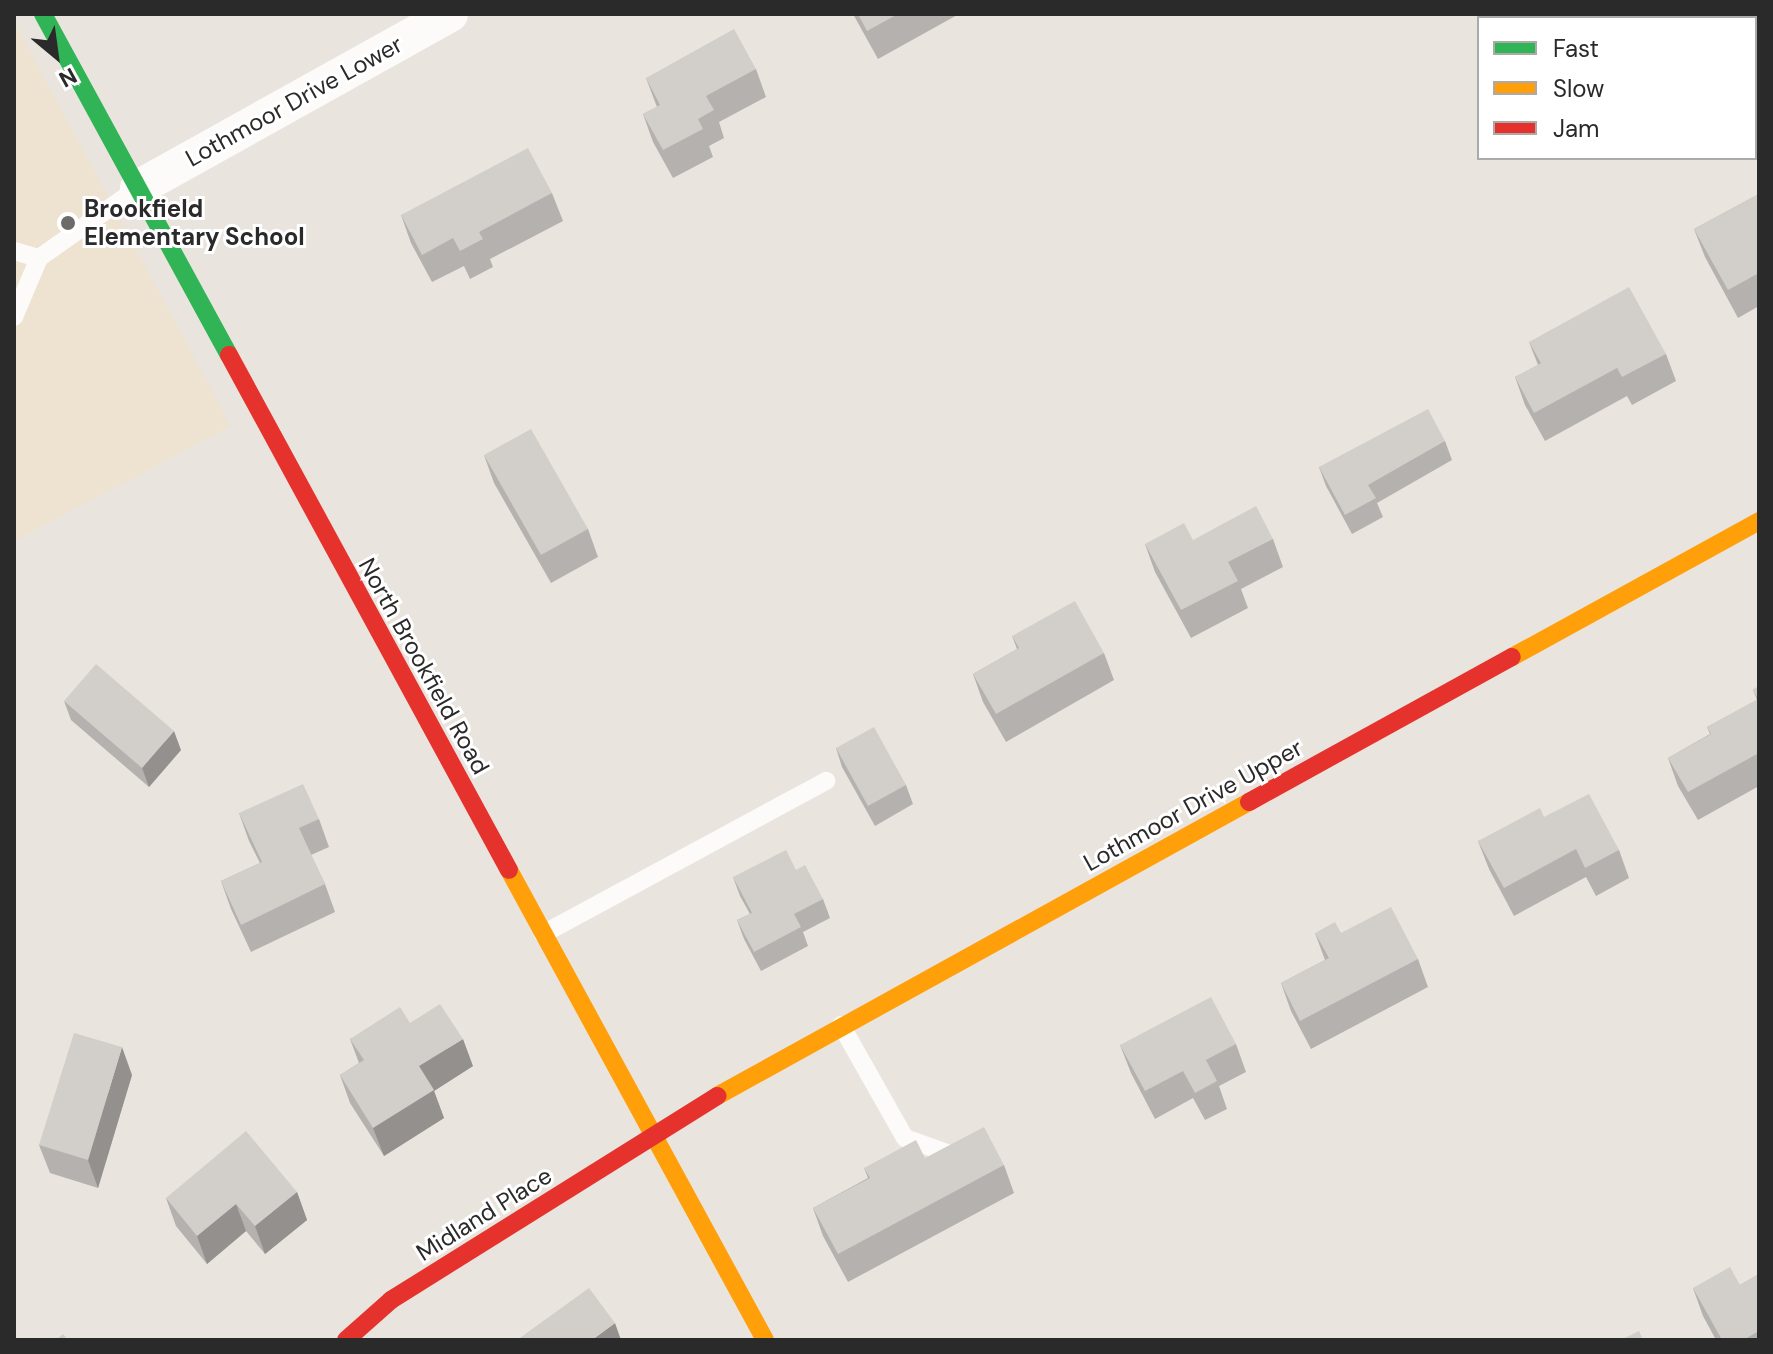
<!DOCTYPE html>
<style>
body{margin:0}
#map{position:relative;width:1773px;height:1354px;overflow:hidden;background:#eae4de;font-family:"DM Sans",sans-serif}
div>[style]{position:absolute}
.education>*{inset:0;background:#eee3d1}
.lane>*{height:18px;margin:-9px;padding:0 9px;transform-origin:9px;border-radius:9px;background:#fcfbfa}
.street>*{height:36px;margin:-18px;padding:0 18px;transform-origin:18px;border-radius:18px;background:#fcfbfa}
.fast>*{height:18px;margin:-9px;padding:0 9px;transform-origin:9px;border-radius:9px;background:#30b455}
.slow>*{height:18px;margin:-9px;padding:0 9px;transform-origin:9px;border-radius:9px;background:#ff9f0a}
.jam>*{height:18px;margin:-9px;padding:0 9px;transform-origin:9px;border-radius:9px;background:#e5322d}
.wall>*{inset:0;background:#b5b1ae}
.shaded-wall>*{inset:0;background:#93908d}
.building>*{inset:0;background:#d2ceca}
.dots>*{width:22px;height:22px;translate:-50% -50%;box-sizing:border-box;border:4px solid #fff;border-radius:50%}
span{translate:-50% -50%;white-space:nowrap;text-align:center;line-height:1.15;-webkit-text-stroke:6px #fff;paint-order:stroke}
.street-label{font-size:24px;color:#2a2a2a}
.poi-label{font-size:24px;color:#2a2a2a;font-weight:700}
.left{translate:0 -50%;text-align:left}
.frame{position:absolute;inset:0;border:16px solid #2a2a2a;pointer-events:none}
.legend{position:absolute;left:1477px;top:16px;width:280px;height:144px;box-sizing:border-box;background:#fff;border:2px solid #aaa;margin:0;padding:10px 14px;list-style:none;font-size:24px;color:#2a2a2a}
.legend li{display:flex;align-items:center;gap:16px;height:40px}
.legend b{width:40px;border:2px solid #aaa}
.north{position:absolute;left:16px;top:16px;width:80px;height:80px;-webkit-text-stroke:6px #fff;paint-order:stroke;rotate:151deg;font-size:22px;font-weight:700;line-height:32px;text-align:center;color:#2a2a2a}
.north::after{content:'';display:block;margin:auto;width:28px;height:36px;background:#2a2a2a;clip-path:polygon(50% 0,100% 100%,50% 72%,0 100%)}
</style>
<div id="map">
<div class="education">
<i style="clip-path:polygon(14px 21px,231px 426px,14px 541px)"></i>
</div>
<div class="lane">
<i style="left:14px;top:251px;width:26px;rotate:16deg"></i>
<i style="left:14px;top:317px;width:64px;rotate:-67deg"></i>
<i style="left:39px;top:258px;width:121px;rotate:-35.3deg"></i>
<i style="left:543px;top:934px;width:322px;rotate:-28.4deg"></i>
<i style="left:841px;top:1025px;width:130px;rotate:60.5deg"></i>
<i style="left:905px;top:1138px;width:59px;rotate:19.7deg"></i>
</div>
<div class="street">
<i style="left:138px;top:188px;width:357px;rotate:-29.1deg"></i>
</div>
<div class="fast">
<i style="left:43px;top:14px;width:388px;rotate:61.4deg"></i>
</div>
<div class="slow">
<i style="left:1512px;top:657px;width:282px;rotate:-28.8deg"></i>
<i style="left:509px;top:870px;width:535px;rotate:61.42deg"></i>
<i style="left:717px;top:1096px;width:608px;rotate:-28.93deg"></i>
</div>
<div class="jam">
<i style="left:229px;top:355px;width:586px;rotate:61.47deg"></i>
<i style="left:1249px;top:802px;width:300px;rotate:-28.9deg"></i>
<i style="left:346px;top:1340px;width:60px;rotate:-41.6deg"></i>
<i style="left:391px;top:1300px;width:385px;rotate:-32deg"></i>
</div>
<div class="wall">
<i style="clip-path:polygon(853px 14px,959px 14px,878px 59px)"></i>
<i style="clip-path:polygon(756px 69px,766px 97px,719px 122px,724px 138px,709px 146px,713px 157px,673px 178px,653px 142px,643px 114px,657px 107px,646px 78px)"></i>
<i style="clip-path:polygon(552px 193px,563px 221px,490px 259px,493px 267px,470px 279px,464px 266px,432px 282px,411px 243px,401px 215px)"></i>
<i style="clip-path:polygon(1759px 194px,1759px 306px,1738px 318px,1705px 257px,1694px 229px)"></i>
<i style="clip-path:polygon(1529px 342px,1666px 354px,1676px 381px,1632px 405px,1627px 396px,1545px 441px,1525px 405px,1515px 377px,1538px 365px)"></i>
<i style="clip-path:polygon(1445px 441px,1452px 460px,1377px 503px,1383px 517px,1352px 534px,1326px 486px,1319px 467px)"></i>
<i style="clip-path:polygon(484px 455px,588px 529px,598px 557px,551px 583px,494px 483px)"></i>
<i style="clip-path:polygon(1273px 539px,1283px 567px,1241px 589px,1248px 608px,1191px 638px,1155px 572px,1145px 544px,1193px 540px)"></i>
<i style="clip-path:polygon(1012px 636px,1104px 653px,1114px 680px,1006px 742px,983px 702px,973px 674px,1017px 649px)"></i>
<i style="clip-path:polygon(1759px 686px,1759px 786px,1698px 820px,1678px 786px,1668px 758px,1710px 734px,1707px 727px,1757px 700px,1753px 690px)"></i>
<i style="clip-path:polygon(64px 701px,181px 750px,149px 787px,71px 720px)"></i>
<i style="clip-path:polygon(836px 748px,906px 785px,913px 804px,875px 826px,842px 767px)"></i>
<i style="clip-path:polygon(239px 813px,319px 819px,329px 847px,311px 855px,325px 884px,335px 912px,251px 952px,231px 909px,221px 881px,260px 863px,249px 841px)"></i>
<i style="clip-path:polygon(1544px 817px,1619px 850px,1629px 878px,1596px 896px,1586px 877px,1514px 916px,1489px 869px,1478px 841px)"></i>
<i style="clip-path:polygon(796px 870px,823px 899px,830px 918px,803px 932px,808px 946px,761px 971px,744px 939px,737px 920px,750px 914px,740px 896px,733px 877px)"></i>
<i style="clip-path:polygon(1315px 933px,1341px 933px,1418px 959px,1428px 987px,1311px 1049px,1291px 1011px,1281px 983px,1325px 960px)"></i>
<i style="clip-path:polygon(410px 1023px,473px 1066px,434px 1091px,444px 1118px,384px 1156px,350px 1103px,340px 1075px,359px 1063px,350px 1039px)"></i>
<i style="clip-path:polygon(1236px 1044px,1246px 1072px,1219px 1086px,1227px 1109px,1205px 1120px,1193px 1098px,1155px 1119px,1131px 1073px,1120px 1045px)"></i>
<i style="clip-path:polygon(132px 1075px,98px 1188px,50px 1173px,39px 1145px)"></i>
<i style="clip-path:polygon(925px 1158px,1004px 1165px,1014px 1193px,848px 1282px,823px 1236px,813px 1208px,868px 1178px,864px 1168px)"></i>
<i style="clip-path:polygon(297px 1192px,307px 1220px,265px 1254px,246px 1231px,207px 1264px,176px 1226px,166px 1198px)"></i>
<i style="clip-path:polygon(1759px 1274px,1759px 1340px,1716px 1340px,1703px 1316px,1693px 1288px,1740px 1285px)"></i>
</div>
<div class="shaded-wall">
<i style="clip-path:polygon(174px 731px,181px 750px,149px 787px,142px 768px)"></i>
<i style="clip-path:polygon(463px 1039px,473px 1066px,434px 1091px,444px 1118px,384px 1156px,373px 1128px,419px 1066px)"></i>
<i style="clip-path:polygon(122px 1047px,132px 1075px,98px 1188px,88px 1160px)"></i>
<i style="clip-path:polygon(297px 1192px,307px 1220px,265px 1254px,255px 1226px)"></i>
<i style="clip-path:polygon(236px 1204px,246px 1231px,207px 1264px,197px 1236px)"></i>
<i style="clip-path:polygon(615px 1323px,621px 1340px,592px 1340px)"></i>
</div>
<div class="building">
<i style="clip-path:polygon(858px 14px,898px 14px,867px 31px)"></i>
<i style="clip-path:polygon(734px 29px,756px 69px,706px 96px,714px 110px,698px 119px,703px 129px,663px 150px,643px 114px,660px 105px,646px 78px)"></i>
<i style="clip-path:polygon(528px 148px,552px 193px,479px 232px,483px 239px,460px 251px,453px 238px,422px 255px,401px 215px)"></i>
<i style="clip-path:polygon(1759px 194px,1759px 273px,1728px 290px,1694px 229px)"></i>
<i style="clip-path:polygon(1629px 287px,1666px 354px,1622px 377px,1617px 368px,1534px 413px,1515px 377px,1541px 363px,1529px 342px)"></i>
<i style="clip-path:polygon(1428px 409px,1445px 441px,1368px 485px,1376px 498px,1345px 515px,1319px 467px)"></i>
<i style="clip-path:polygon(531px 429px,588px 529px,541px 555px,484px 455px)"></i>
<i style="clip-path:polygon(1256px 506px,1273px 539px,1228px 562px,1238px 581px,1181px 610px,1145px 544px,1184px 523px,1193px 540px)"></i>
<i style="clip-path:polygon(1075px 601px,1104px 653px,996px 714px,973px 674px,1019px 648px,1012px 636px)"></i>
<i style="clip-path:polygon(96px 664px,174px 731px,142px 768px,64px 701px)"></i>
<i style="clip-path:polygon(1759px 686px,1759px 753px,1688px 792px,1668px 758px,1711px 734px,1707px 727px,1758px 699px,1753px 690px)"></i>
<i style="clip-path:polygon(874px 727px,906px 785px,868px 806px,836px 748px)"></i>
<i style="clip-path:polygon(303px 784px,319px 819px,299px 828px,325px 884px,241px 925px,221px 881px,262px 862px,239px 813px)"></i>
<i style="clip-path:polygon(1589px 794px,1619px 850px,1585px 868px,1576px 849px,1504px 888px,1478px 841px,1540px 808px,1544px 817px)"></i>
<i style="clip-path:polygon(786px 850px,796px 870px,805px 865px,823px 899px,794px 914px,801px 927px,754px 952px,737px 920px,752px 913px,733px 877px)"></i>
<i style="clip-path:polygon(1391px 907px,1418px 959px,1300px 1021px,1281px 983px,1329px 958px,1315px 933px,1335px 922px,1341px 933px)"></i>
<i style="clip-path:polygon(1211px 997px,1236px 1044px,1206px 1060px,1217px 1081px,1195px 1093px,1183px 1071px,1145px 1091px,1120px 1045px)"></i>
<i style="clip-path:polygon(440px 1004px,463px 1039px,419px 1066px,434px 1090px,373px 1128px,340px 1075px,364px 1060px,350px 1039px,400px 1007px,410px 1023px)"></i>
<i style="clip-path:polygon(74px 1033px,122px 1047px,88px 1160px,39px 1145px)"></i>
<i style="clip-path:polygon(984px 1127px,1004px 1165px,838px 1254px,813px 1208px,870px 1178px,864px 1168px,916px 1140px,925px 1158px)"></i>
<i style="clip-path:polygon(246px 1131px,297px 1192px,255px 1226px,236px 1204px,197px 1236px,166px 1198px)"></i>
<i style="clip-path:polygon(1730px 1267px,1740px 1285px,1759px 1274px,1759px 1331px,1743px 1340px,1722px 1340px,1693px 1288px)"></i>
<i style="clip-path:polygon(589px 1288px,615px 1323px,592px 1340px,517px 1340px)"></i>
<i style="clip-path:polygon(1639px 1331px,1643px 1340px,1621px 1340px)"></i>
<i style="clip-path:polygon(63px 1334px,68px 1340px,56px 1340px)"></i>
</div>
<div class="dots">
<i style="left:68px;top:223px;background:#6d6b69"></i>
</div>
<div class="street-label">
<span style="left:294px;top:101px;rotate:-29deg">Lothmoor Drive Lower</span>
<span style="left:424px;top:666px;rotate:61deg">North Brookfield Road</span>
<span style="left:1193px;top:805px;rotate:-29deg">Lothmoor Drive Upper</span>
<span style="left:484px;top:1214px;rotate:-32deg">Midland Place</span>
</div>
<div class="poi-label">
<span class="left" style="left:84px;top:223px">Brookfield<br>Elementary School</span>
</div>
<div class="frame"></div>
<ul class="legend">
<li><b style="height:10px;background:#30b455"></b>Fast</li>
<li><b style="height:10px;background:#ff9f0a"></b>Slow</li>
<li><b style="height:10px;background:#e5322d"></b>Jam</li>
</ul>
<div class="north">N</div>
</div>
